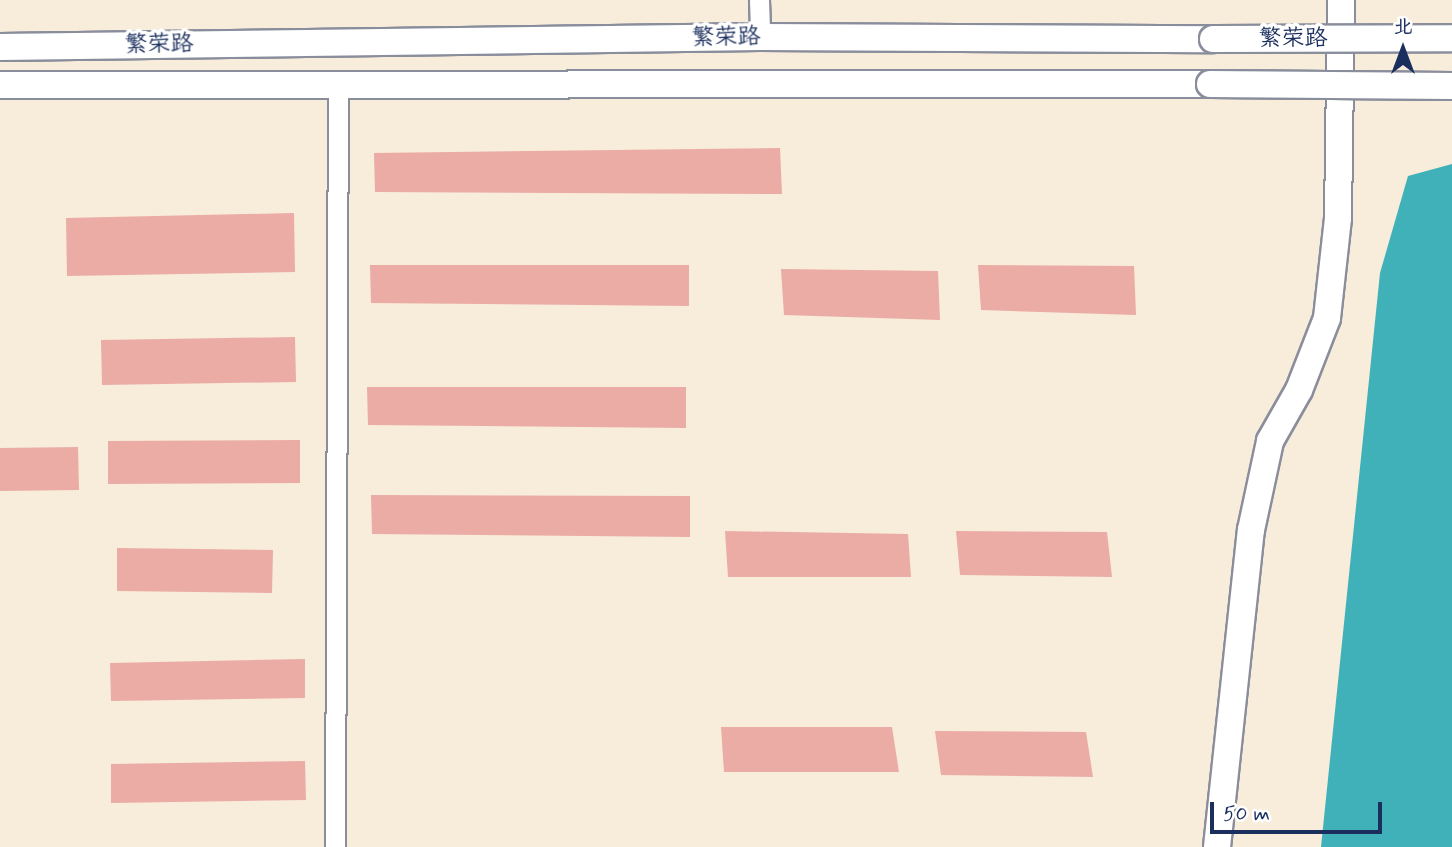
<!DOCTYPE html>
<meta charset="utf-8">
<style>
body{margin:0}
#map{position:relative;width:1452px;height:847px;overflow:hidden;background:#f8ecdb;font-family:Mynerve,"LXGW WenKai TC",sans-serif}
div>[style]{position:absolute}
.water>*{inset:0;background:#40b1b9}
.building>*{inset:0;background:#ebaca5}
.roads{filter:drop-shadow(2px 0 #8a8e9c) drop-shadow(-2px 0 #8a8e9c) drop-shadow(0 2px #8a8e9c) drop-shadow(0 -2px #8a8e9c)}
.street>*{height:19px;margin:-9.5px;padding:0 9.5px;transform-origin:9.5px;border-radius:9.5px;background:#fff}
.secondary>*{height:26px;margin:-13px;padding:0 13px;transform-origin:13px;border-radius:13px;background:#fff}
.bridges{filter:drop-shadow(2px 0 #8a8e9c) drop-shadow(-2px 0 #8a8e9c) drop-shadow(0 2px #8a8e9c) drop-shadow(0 -2px #8a8e9c)}
.secondary-bridge>*{height:26px;margin:-13px;padding:0 13px;transform-origin:13px;border-radius:13px;background:#fff}
span{translate:-50% -50%;white-space:nowrap;text-align:center;line-height:1.15;-webkit-text-stroke:7px #fff;paint-order:stroke}
.street-label{font-size:23px;color:#1b2f5e}
.north{position:absolute;left:1368px;top:14px;width:70px;height:70px;-webkit-text-stroke:5px #fff;paint-order:stroke;rotate:0deg;font-size:19px;font-weight:700;line-height:28px;text-align:center;color:#1b2f5e}
.north::after{content:'';display:block;margin:auto;width:24px;height:32px;background:#1b2f5e;clip-path:polygon(50% 0,100% 100%,50% 72%,0 100%)}
.scale{position:absolute;left:1210px;top:802px;width:172px;height:32px;box-sizing:border-box;border:4px solid #1b2f5e;border-top:0;padding-left:9px;font-size:21px;line-height:24px;white-space:nowrap;color:#1b2f5e;-webkit-text-stroke:5px #fff;paint-order:stroke}
</style>
<div id="map">
<div class="water">
<i style="clip-path:polygon(1452px 164px,1452px 847px,1321px 847px,1380px 273px,1408px 176px)"></i>
</div>
<div class="building">
<i style="clip-path:polygon(780px 148px,782px 194px,375px 192px,374px 153px)"></i>
<i style="clip-path:polygon(294px 213px,295px 272px,67px 276px,66px 218px)"></i>
<i style="clip-path:polygon(370px 265px,689px 265px,689px 306px,371px 303px)"></i>
<i style="clip-path:polygon(978px 265px,1134px 266px,1136px 315px,981px 310px)"></i>
<i style="clip-path:polygon(781px 269px,938px 271px,940px 320px,784px 315px)"></i>
<i style="clip-path:polygon(295px 337px,296px 382px,102px 385px,101px 340px)"></i>
<i style="clip-path:polygon(367px 387px,686px 387px,686px 428px,368px 425px)"></i>
<i style="clip-path:polygon(300px 440px,300px 483px,108px 484px,108px 441px)"></i>
<i style="clip-path:polygon(78px 447px,79px 490px,0 491px,0 448px)"></i>
<i style="clip-path:polygon(371px 495px,690px 496px,690px 537px,372px 534px)"></i>
<i style="clip-path:polygon(725px 531px,908px 534px,911px 577px,728px 577px)"></i>
<i style="clip-path:polygon(956px 531px,1107px 532px,1112px 577px,960px 575px)"></i>
<i style="clip-path:polygon(117px 548px,273px 550px,272px 593px,117px 591px)"></i>
<i style="clip-path:polygon(305px 659px,305px 698px,111px 701px,110px 663px)"></i>
<i style="clip-path:polygon(721px 727px,892px 727px,899px 772px,724px 772px)"></i>
<i style="clip-path:polygon(935px 731px,1086px 732px,1093px 777px,941px 775px)"></i>
<i style="clip-path:polygon(305px 761px,306px 800px,111px 803px,111px 764px)"></i>
</div>
<div class="roads">
<div class="street">
<i style="left:759px;top:0;width:37px;rotate:88deg"></i>
<i style="left:335px;top:847px;width:764px;rotate:-89.78deg"></i>
</div>
<div class="secondary">
<i style="left:0;top:47px;width:760px;rotate:-0.75deg"></i>
<i style="left:760px;top:37px;width:453px;rotate:0.3deg"></i>
<i style="left:0;top:85px;width:1210px;rotate:-0.05deg"></i>
<i style="left:1217px;top:847px;width:319px;rotate:-83.9deg"></i>
<i style="left:1251px;top:530px;width:91px;rotate:-77.9deg"></i>
<i style="left:1270px;top:441px;width:59px;rotate:-60.4deg"></i>
<i style="left:1299px;top:390px;width:77px;rotate:-68.7deg"></i>
<i style="left:1327px;top:318px;width:101px;rotate:-83.7deg"></i>
<i style="left:1338px;top:218px;width:218px;rotate:-89.2deg"></i>
</div>
</div>
<div class="bridges">
<div class="secondary-bridge">
<i style="left:1213px;top:39px;width:239px;rotate:-0.2deg"></i>
<i style="left:1210px;top:84px;width:242px;rotate:0.5deg"></i>
</div>
</div>
<div class="street-label">
<span style="left:726px;top:38px;rotate:-1deg">繁荣路</span>
<span style="left:1293px;top:39px">繁荣路</span>
<span style="left:159px;top:45px;rotate:-1deg">繁荣路</span>
</div>
<div class="north">北</div>
<div class="scale">50 m</div>
</div>
